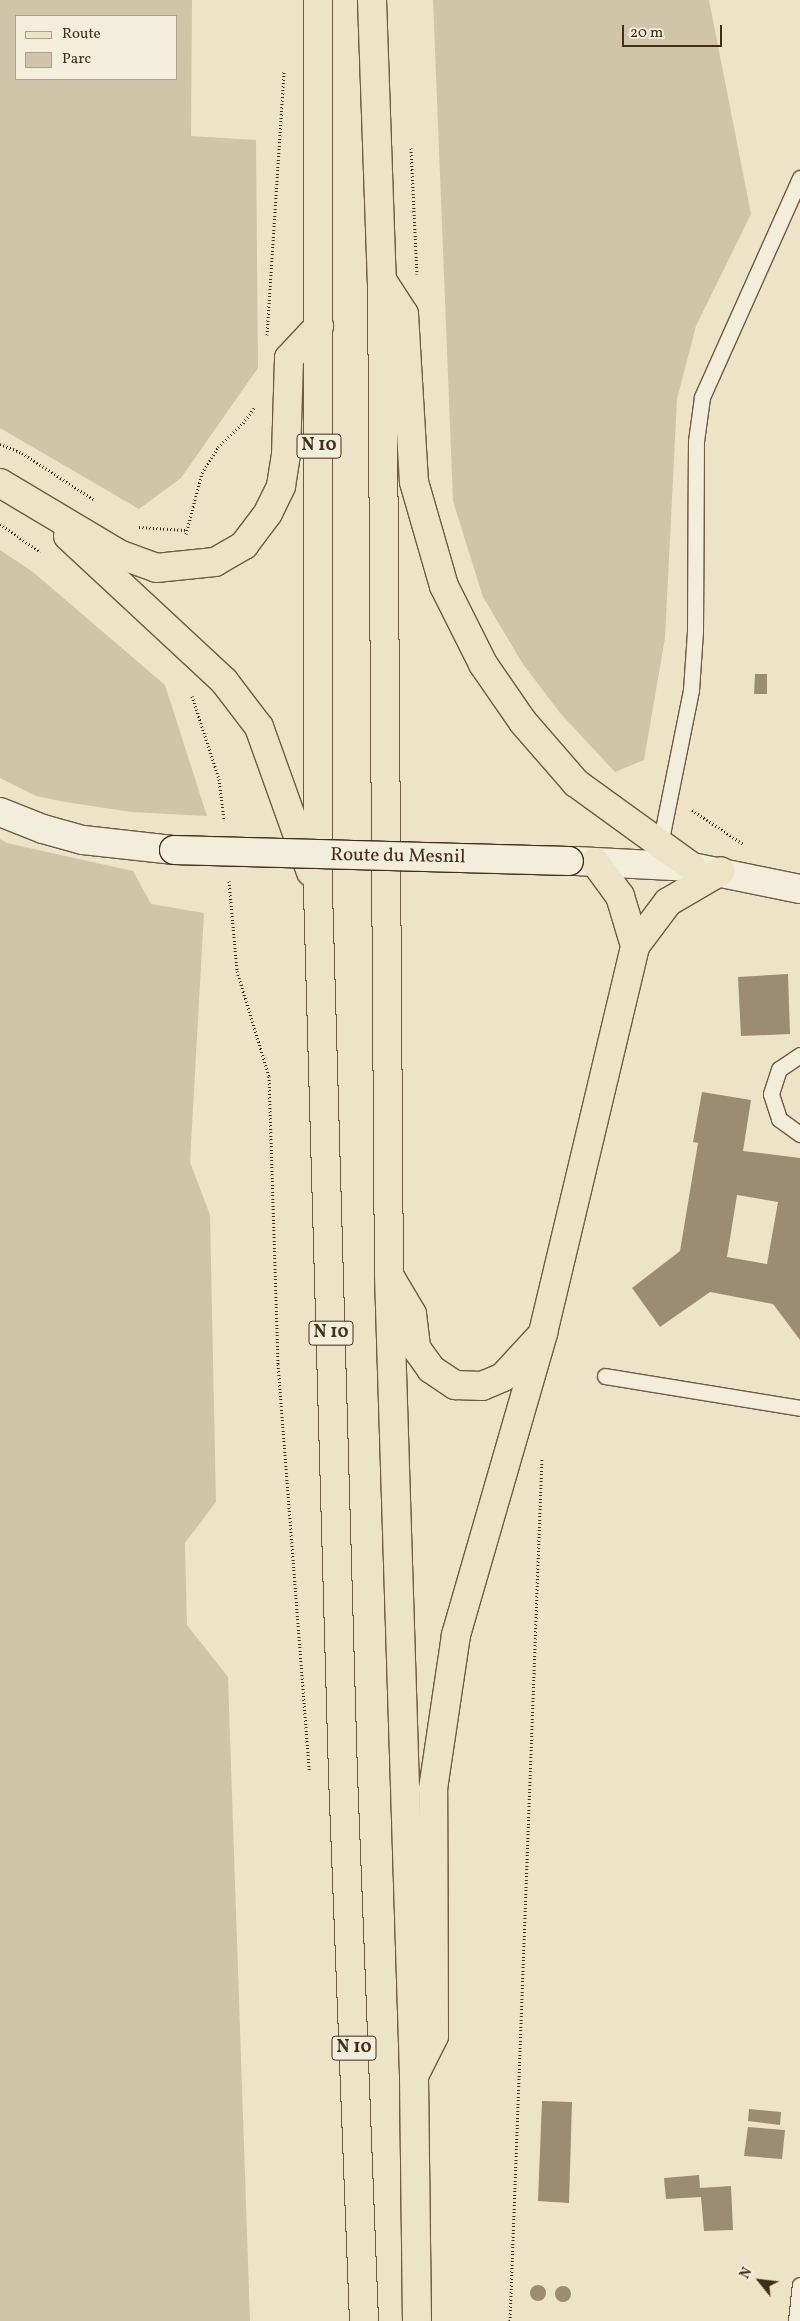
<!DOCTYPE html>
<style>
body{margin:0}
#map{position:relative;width:800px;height:2321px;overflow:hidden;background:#ede4c7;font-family:Vollkorn,serif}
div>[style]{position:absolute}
.green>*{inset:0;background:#d0c5a9}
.building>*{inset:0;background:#9b8c73}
.round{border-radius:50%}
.path>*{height:3px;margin-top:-1.5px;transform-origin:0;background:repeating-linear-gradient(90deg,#422d18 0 1px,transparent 0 3.5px)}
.roads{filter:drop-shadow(1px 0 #6d5b44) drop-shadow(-1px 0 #6d5b44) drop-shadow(0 1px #6d5b44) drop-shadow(0 -1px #6d5b44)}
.lane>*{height:15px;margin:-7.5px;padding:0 7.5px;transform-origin:7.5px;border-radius:7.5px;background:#f3eddb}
.secondary>*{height:28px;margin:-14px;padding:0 14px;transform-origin:14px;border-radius:14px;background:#f3eddb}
.primary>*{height:28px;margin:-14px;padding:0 14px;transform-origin:14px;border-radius:14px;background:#ede4c7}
.bridges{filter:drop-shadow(1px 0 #422d18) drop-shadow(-1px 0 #422d18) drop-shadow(0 1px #422d18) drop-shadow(0 -1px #422d18)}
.secondary-bridge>*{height:28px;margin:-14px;padding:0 14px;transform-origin:14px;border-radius:14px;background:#f3eddb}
span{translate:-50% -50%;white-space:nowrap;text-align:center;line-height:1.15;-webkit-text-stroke:4px #f3eddb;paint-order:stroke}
.shield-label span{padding:1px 4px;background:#f3eddb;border:1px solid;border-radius:4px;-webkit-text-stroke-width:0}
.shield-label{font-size:18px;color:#422d18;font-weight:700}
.street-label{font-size:19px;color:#422d18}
.legend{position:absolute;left:15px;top:15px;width:162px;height:65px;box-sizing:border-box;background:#f3eddb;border:1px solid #aca08d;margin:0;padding:6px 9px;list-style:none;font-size:15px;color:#422d18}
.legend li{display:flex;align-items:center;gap:10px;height:25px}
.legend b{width:25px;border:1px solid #aca08d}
.north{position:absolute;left:735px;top:2256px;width:50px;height:50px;-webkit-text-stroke:4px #f3eddb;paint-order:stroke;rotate:299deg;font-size:14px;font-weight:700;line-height:20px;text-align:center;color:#422d18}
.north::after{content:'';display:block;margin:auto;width:18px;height:22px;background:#422d18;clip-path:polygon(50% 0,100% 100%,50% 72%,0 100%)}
.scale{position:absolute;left:622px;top:25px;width:100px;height:22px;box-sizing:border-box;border:2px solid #422d18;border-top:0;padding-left:6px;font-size:15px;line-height:18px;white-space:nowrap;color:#422d18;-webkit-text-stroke:4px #f3eddb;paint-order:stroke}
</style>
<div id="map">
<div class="green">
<i style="clip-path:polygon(evenodd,0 0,192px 0,191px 136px,256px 140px,258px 368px,181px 478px,139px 509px,0 428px,0 0,16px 16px,176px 16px,176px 79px,16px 79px,16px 16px)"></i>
<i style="clip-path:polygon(433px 0,709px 0,751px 214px,696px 326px,677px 399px,665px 638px,644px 760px,615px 772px,560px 713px,523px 664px,483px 597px,453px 501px)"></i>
<i style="clip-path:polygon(0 550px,33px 572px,165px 685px,207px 816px,131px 812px,65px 802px,36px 796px,0 778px)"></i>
<i style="clip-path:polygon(0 839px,7px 843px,133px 871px,151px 904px,204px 913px,190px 1162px,210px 1215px,216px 1502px,185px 1543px,187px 1625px,228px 1677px,250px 2321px,0 2321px)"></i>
</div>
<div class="building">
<i style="clip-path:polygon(755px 674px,767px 674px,767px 694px,754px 694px)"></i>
<i style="clip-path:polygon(788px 974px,790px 1034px,741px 1036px,738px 977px)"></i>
<i style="clip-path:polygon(evenodd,702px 1092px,751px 1100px,743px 1151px,800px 1158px,800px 1340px,773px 1304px,710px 1292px,660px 1327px,632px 1288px,680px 1251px,698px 1143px,693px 1142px,702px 1092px,737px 1195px,778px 1202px,767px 1264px,727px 1257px,737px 1195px)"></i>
<i style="clip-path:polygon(542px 2101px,572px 2102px,569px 2203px,538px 2201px)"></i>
<i style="clip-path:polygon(749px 2109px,781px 2112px,780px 2125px,748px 2121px)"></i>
<i style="clip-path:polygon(748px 2127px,785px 2130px,782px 2159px,744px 2156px)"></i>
<i style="clip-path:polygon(699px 2175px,700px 2188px,731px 2186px,733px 2230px,704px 2231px,701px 2197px,666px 2199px,664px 2178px)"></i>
<i class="round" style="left:530px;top:2285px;width:16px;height:16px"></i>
<i class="round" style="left:555px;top:2286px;width:16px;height:16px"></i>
</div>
<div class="path">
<i style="left:411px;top:148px;width:126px;rotate:87.3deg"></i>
<i style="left:267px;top:335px;width:264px;rotate:-86.3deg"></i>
<i style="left:0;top:444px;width:24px;rotate:22deg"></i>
<i style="left:22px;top:453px;width:85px;rotate:32.9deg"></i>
<i style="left:0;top:524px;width:49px;rotate:35deg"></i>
<i style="left:139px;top:527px;width:46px;rotate:3.7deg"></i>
<i style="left:186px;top:534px;width:63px;rotate:-75.3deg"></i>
<i style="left:202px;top:473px;width:31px;rotate:-58deg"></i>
<i style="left:218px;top:447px;width:35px;rotate:-44deg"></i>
<i style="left:243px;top:423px;width:20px;rotate:-53deg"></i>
<i style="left:192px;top:696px;width:87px;rotate:72deg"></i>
<i style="left:219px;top:779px;width:41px;rotate:83deg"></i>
<i style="left:692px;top:810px;width:61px;rotate:33.7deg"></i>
<i style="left:229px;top:881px;width:90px;rotate:84.9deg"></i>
<i style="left:237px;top:971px;width:110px;rotate:73.1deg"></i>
<i style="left:269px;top:1076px;width:288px;rotate:88.2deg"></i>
<i style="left:278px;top:1364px;width:408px;rotate:85.6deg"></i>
<i style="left:510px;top:2321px;width:864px;rotate:-87.88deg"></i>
</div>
<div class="roads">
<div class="lane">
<i style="left:660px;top:844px;width:157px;rotate:-78.6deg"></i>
<i style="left:691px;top:690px;width:59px;rotate:-86.1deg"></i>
<i style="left:695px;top:631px;width:190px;rotate:-89.7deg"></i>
<i style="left:696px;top:441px;width:44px;rotate:-82.2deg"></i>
<i style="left:702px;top:397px;width:240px;rotate:-65.9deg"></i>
<i style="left:800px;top:1055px;width:25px;rotate:146deg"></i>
<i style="left:779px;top:1069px;width:26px;rotate:108deg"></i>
<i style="left:771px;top:1094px;width:26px;rotate:72deg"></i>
<i style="left:779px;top:1119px;width:26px;rotate:36deg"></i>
<i style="left:605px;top:1376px;width:198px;rotate:9.3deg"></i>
<i style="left:796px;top:2321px;width:36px;rotate:-84deg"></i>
</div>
<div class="secondary">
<i style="left:0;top:812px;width:46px;rotate:21.6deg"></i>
<i style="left:43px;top:829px;width:41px;rotate:15.4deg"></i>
<i style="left:83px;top:840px;width:92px;rotate:6.3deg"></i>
<i style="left:576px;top:861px;width:116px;rotate:3deg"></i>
<i style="left:692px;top:867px;width:110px;rotate:11.5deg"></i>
</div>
<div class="primary">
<i style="left:318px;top:0;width:891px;rotate:90deg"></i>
<i style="left:318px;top:891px;width:884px;rotate:88.38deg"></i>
<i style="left:343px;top:1775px;width:546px;rotate:87.8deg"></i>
<i style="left:372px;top:0;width:280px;rotate:88deg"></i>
<i style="left:382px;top:280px;width:995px;rotate:89.6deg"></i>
<i style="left:389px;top:1275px;width:802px;rotate:88.21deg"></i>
<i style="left:414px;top:2077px;width:244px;rotate:89.3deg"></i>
<i style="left:382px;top:280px;width:40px;rotate:57.1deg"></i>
<i style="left:404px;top:314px;width:168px;rotate:86.6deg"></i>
<i style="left:414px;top:482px;width:108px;rotate:73.9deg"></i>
<i style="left:444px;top:586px;width:87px;rotate:63.4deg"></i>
<i style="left:483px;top:664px;width:70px;rotate:55.4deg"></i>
<i style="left:523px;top:722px;width:81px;rotate:49deg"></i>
<i style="left:576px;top:783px;width:143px;rotate:35.9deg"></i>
<i style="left:0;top:483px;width:141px;rotate:30.8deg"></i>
<i style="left:121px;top:555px;width:37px;rotate:20deg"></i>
<i style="left:156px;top:568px;width:59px;rotate:-5.8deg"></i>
<i style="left:215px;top:562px;width:34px;rotate:-30deg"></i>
<i style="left:244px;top:545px;width:40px;rotate:-53deg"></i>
<i style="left:268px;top:513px;width:30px;rotate:-64deg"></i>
<i style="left:281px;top:486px;width:31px;rotate:-81deg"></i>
<i style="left:286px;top:455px;width:97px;rotate:-88.2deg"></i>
<i style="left:289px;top:358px;width:44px;rotate:-46.8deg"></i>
<i style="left:68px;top:536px;width:213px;rotate:42.9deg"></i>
<i style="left:224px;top:681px;width:58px;rotate:52.7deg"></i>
<i style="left:259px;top:727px;width:154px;rotate:70.3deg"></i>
<i style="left:595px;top:862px;width:42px;rotate:53.7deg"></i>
<i style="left:620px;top:896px;width:52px;rotate:73.3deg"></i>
<i style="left:390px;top:1277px;width:43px;rotate:59.3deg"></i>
<i style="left:412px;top:1314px;width:34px;rotate:83deg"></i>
<i style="left:416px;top:1348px;width:26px;rotate:54deg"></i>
<i style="left:431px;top:1369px;width:29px;rotate:34deg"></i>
<i style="left:455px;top:1385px;width:27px;rotate:2deg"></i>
<i style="left:482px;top:1386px;width:23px;rotate:-23deg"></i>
<i style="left:503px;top:1377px;width:53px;rotate:-47.3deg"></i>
<i style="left:416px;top:2072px;width:40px;rotate:-63.4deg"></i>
<i style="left:434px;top:2036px;width:247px;rotate:-90.2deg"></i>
<i style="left:433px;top:1789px;width:156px;rotate:-81.5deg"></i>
<i style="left:456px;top:1635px;width:314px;rotate:-73.9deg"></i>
<i style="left:543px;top:1333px;width:398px;rotate:-76.6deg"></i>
<i style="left:635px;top:946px;width:55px;rotate:-53.1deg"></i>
<i style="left:668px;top:902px;width:61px;rotate:-30.3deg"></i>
</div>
</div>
<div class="bridges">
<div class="secondary-bridge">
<i style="left:174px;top:850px;width:395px;rotate:1.6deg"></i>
</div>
</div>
<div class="shield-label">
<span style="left:319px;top:446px">N 10</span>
<span style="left:331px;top:1333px">N 10</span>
<span style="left:354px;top:2048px">N 10</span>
</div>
<div class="street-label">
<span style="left:398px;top:857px;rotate:1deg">Route du Mesnil</span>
</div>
<ul class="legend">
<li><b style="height:6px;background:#ede4c7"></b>Route</li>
<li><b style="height:14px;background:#d0c5a9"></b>Parc</li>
</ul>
<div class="north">N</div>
<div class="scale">20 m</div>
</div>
